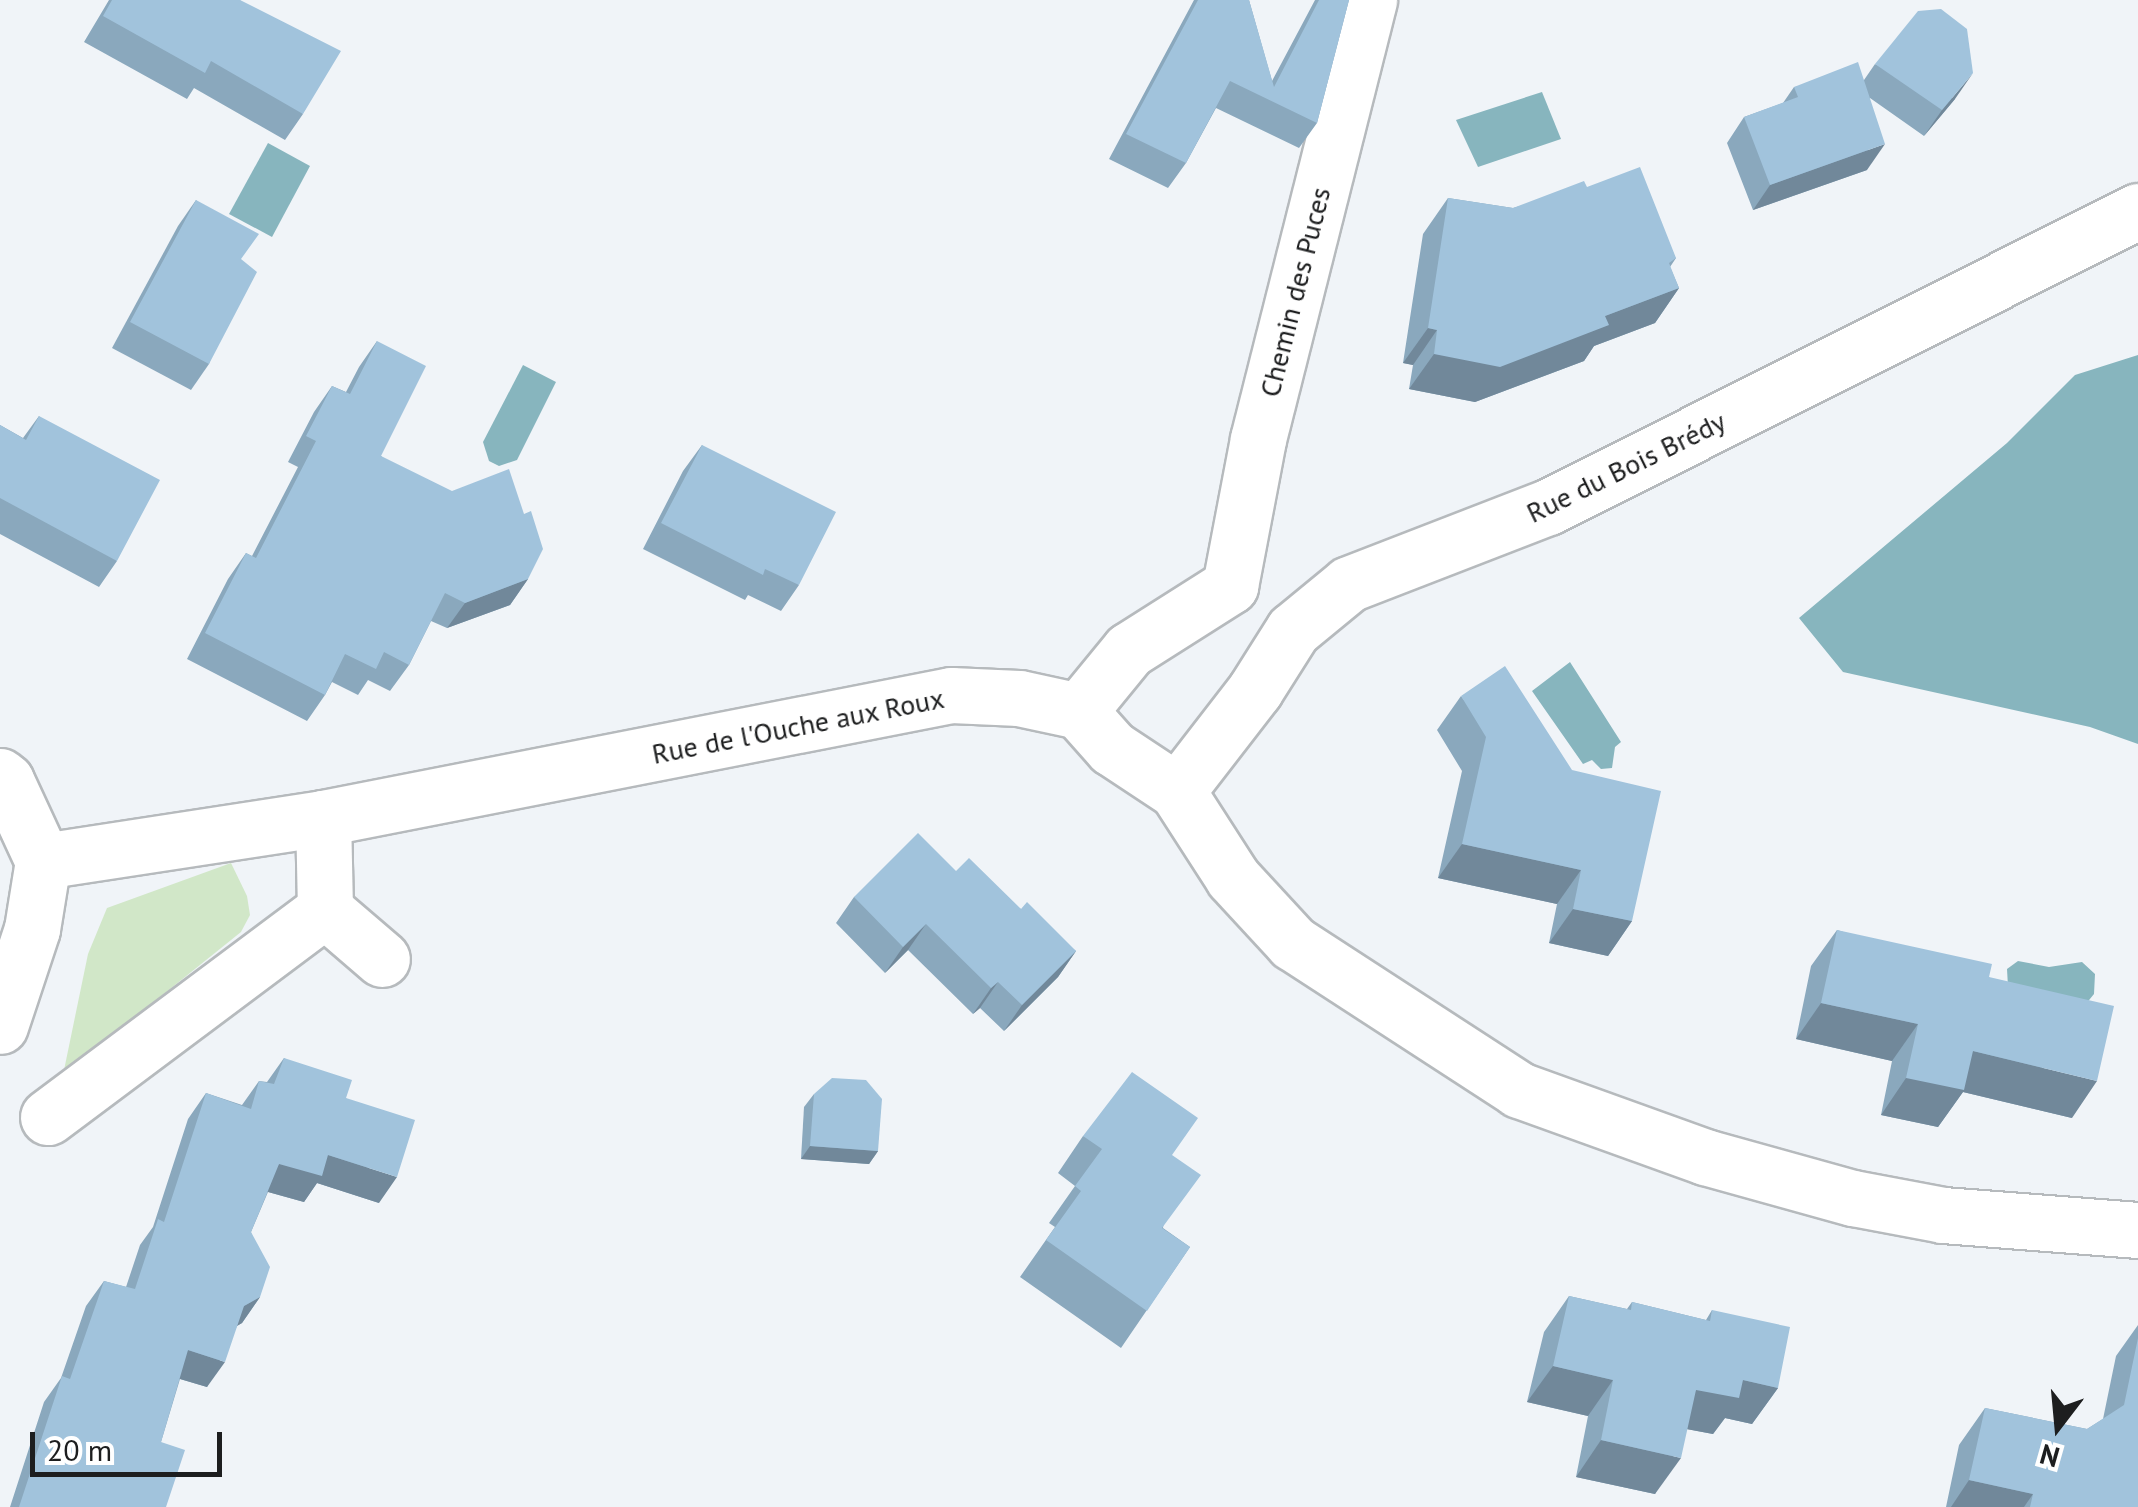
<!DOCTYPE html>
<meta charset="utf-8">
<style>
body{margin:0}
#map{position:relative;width:2138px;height:1507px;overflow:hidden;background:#f0f4f8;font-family:"PT Sans",sans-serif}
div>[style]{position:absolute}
.green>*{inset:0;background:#d1e7c8}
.water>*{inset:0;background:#87b5be}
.roads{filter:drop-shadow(2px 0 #b6babd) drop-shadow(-2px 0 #b6babd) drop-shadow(0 2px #b6babd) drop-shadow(0 -2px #b6babd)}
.minor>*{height:55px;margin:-27.5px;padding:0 27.5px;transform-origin:27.5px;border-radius:27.5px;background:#fff}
.wall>*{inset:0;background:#8aa8bd}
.shaded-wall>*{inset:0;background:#71889a}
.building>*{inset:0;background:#a1c3dc}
span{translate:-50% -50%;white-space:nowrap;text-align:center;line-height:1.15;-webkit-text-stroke:9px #fff;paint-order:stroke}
.street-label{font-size:28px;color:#1d1e1f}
.north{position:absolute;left:2008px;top:1377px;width:100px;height:100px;-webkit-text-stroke:8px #fff;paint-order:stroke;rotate:196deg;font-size:28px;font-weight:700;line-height:40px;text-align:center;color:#1d1e1f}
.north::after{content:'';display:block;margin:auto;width:35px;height:45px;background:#1d1e1f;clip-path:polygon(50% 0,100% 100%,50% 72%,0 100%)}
.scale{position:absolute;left:30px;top:1432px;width:192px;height:45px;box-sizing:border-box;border:5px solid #1d1e1f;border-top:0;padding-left:12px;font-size:30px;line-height:35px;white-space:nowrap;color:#1d1e1f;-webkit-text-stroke:8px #fff;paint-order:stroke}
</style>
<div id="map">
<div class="green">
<i style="clip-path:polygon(231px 863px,247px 896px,250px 915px,241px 932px,63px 1075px,88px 954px,107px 908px)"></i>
</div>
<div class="water">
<i style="clip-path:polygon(1542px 92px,1561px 139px,1478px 167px,1456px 120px)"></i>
<i style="clip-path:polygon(268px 143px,310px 166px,272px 237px,229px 214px)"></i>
<i style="clip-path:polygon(2138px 355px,2138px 744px,2090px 727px,1843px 672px,1799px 618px,2007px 443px,2075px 375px)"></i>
<i style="clip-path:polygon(523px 365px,556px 382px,517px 460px,499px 466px,489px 461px,483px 442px)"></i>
<i style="clip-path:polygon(1570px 662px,1621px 742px,1615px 747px,1612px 768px,1601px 769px,1592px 760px,1583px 764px,1532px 691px)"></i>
<i style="clip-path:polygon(2018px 961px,2049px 967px,2082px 962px,2095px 974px,2094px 994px,2085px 1005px,2008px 987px,2007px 969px)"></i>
</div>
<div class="roads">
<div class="minor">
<i style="left:1079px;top:711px;width:50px;rotate:48.3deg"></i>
<i style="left:1112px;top:748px;width:78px;rotate:33.5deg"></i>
<i style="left:1177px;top:791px;width:103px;rotate:57.2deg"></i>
<i style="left:1233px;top:878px;width:88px;rotate:47.3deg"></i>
<i style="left:1293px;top:943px;width:270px;rotate:33deg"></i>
<i style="left:1519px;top:1090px;width:198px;rotate:19.8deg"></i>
<i style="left:1705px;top:1157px;width:154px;rotate:15.5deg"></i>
<i style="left:1853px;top:1198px;width:92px;rotate:10.7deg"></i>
<i style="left:1943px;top:1215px;width:196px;rotate:4.4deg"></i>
<i style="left:1079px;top:711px;width:79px;rotate:-50.7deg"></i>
<i style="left:1129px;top:650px;width:120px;rotate:-32.4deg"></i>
<i style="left:1230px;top:586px;width:150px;rotate:-79.2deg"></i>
<i style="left:1258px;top:439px;width:453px;rotate:-75.8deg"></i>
<i style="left:0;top:776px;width:8px;rotate:40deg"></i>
<i style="left:6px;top:781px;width:88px;rotate:65.2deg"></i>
<i style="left:43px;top:861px;width:69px;rotate:99.2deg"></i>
<i style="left:32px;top:929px;width:102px;rotate:108.3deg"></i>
<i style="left:1177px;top:791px;width:128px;rotate:-52.3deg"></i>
<i style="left:1255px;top:690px;width:71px;rotate:-57.7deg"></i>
<i style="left:1293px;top:630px;width:72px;rotate:-39.4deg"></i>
<i style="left:1349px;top:584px;width:213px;rotate:-21.2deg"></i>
<i style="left:1548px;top:507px;width:660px;rotate:-26.64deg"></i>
<i style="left:43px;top:861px;width:283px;rotate:-8.7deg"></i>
<i style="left:323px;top:818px;width:640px;rotate:-11.08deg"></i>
<i style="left:951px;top:695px;width:68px;rotate:2.5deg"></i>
<i style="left:1019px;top:698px;width:61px;rotate:12.2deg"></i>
<i style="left:325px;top:910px;width:75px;rotate:40.7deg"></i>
<i style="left:48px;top:1117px;width:346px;rotate:-36.8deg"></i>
<i style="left:325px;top:910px;width:92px;rotate:-91.2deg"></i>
</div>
</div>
<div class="wall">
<i style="clip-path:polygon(109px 0,240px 0,303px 114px,285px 140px,194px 88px,187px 99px,84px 42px)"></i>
<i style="clip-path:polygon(1194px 0,1249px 0,1272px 81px,1315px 0,1349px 0,1317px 123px,1299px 148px,1216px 108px,1186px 163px,1168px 188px,1109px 159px)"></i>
<i style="clip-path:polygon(1875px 64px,1955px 99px,1924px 136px,1870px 98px,1867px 170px,1753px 210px,1727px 143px,1744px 117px,1783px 103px,1794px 87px,1864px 80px)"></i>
<i style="clip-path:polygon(1587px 187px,1676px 258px,1670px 267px,1679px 288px,1655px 323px,1594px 346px,1584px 361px,1475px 402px,1409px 389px,1413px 365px,1403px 363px,1423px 234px,1448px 198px,1513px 208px)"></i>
<i style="clip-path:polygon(196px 200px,241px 259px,209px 364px,191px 390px,112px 348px,178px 226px)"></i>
<i style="clip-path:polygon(377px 341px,381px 456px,528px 579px,510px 605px,447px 628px,431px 621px,409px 665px,390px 691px,368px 680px,358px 695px,332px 682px,325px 695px,307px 721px,187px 659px,228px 579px,246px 553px,252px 556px,298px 467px,288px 462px,314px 412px,332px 386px,346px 392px,359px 367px)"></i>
<i style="clip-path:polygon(39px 416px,117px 561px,99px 587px,0 534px,0 425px,23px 438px)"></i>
<i style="clip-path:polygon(702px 445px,799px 585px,781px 611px,748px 595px,745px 600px,643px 549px,683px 471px)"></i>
<i style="clip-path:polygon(1461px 696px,1632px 921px,1608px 956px,1549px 943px,1557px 904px,1438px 878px,1462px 771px,1437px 730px)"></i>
<i style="clip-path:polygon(956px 871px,1021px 909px,1076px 951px,1058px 977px,1004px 1031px,980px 1008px,973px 1014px,908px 950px,885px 973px,836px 923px,854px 897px)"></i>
<i style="clip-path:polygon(1837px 930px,1989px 977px,2072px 1118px,1963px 1092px,1938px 1127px,1881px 1115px,1892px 1061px,1796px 1039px,1811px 966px)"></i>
<i style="clip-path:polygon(284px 1058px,346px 1098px,379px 1203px,317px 1183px,304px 1202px,268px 1192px,251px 1232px,260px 1297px,242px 1323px,237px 1326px,207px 1387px,180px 1379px,161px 1442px,166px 1507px,10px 1507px,44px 1402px,61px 1378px,86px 1306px,104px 1281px,126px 1287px,140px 1245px,153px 1227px,188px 1119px,206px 1093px,242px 1105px,259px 1081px,267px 1082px)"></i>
<i style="clip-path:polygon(814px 1094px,878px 1151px,869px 1164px,801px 1159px,804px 1107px)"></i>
<i style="clip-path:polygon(1083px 1136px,1172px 1155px,1163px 1228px,1190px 1247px,1121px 1348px,1020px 1277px,1055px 1227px,1049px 1223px,1075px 1186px,1058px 1173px)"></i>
<i style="clip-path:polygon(1569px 1296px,1627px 1309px,1632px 1302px,1706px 1320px,1712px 1310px,1778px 1388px,1752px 1424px,1725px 1418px,1713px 1434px,1687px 1429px,1655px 1494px,1576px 1477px,1588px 1416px,1527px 1402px,1544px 1332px)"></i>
<i style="clip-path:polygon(2138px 1325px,2138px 1507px,1946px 1507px,1959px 1445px,1985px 1408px,2087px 1429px,2103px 1419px,2116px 1356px)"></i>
</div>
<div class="shaded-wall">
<i style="clip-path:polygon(1973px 73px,1955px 99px,1924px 136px,1942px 110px)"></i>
<i style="clip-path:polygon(1885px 144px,1867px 170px,1753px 210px,1770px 185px)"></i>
<i style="clip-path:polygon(1679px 288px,1655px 323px,1594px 346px,1584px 361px,1475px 402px,1409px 389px,1434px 354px,1605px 316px)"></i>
<i style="clip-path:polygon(1428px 328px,1437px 330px,1413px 365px,1403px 363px)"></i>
<i style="clip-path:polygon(528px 579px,510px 605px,447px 628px,465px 603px)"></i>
<i style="clip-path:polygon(1462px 844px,1581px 870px,1557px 904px,1438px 878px)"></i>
<i style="clip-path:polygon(1573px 909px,1632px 921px,1608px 956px,1549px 943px)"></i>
<i style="clip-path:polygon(926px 924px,908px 950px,885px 973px,903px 947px)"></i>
<i style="clip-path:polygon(1076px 951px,1058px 977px,1004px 1031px,1022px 1005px)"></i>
<i style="clip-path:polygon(998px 982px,980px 1008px,973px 1014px,991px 988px)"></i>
<i style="clip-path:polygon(1821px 1003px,1918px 1024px,1892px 1061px,1796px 1039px)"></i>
<i style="clip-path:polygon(1973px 1051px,2097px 1081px,2072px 1118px,1963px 1092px,1938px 1127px,1881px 1115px,1906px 1078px)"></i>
<i style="clip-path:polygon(810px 1146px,878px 1151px,869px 1164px,801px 1159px)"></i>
<i style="clip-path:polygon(328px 1155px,397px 1177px,379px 1203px,317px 1183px,304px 1202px,261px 1190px,279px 1164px)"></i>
<i style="clip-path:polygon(260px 1297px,242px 1323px,226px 1332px,244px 1306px)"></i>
<i style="clip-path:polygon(188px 1350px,225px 1362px,207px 1387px,170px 1376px)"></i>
<i style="clip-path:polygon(1553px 1366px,1613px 1380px,1588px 1416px,1527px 1402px)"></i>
<i style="clip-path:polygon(1743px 1380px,1778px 1388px,1752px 1424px,1725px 1418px,1713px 1434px,1670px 1426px,1696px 1390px)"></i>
<i style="clip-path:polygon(1601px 1440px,1681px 1458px,1655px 1494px,1576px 1477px)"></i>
<i style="clip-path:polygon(1969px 1480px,2033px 1494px,2024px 1507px,1951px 1507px)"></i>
</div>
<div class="building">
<i style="clip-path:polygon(112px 0,240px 0,341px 51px,303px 114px,211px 61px,205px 73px,103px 16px)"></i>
<i style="clip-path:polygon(1198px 0,1249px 0,1274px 87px,1319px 0,1349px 0,1317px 123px,1230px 81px,1186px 163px,1126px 134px)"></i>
<i style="clip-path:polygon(1941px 9px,1967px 29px,1973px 73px,1942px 110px,1875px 64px,1918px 11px)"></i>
<i style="clip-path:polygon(1858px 62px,1885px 144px,1770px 185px,1744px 117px,1798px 97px,1794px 87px)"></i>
<i style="clip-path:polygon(1640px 167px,1676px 258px,1669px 263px,1679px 288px,1605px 316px,1609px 325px,1500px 367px,1434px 354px,1437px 330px,1428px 328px,1448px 198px,1513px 208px,1584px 181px,1587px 187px)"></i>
<i style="clip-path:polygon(196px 200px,259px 234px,241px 259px,257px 272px,209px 364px,130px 322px)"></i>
<i style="clip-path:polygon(377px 341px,426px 366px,381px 456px,452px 491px,509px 469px,524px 514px,531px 511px,543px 549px,528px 579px,465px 603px,445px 593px,409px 665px,384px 652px,376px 669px,345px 654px,325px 695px,205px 633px,246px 553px,256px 558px,316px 441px,306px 436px,332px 386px,350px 394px)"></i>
<i style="clip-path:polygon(39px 416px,160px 480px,117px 561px,0 498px,0 425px,26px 440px)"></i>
<i style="clip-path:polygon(702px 445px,836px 512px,799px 585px,765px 569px,763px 575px,661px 523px)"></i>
<i style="clip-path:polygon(1505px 666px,1572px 770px,1661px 791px,1632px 921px,1573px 909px,1581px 870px,1462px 844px,1486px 737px,1461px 696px)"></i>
<i style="clip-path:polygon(918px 833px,956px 871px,969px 858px,1021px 909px,1027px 902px,1076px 951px,1022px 1005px,998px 982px,991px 988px,926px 924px,903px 947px,854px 897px)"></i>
<i style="clip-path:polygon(1837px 930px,1992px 964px,1989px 977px,2114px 1006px,2097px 1081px,1973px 1051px,1964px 1090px,1906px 1078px,1918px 1024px,1821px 1003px)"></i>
<i style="clip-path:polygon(284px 1058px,352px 1080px,346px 1098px,415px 1120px,397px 1177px,328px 1155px,322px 1176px,279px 1164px,251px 1232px,270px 1267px,260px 1297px,244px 1306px,225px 1362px,188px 1350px,161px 1442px,185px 1450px,166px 1507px,19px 1507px,62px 1376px,70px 1379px,104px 1281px,135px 1289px,158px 1219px,164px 1222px,206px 1093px,251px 1109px,259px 1081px,274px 1084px)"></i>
<i style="clip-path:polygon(1132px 1072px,1198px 1118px,1172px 1155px,1201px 1175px,1162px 1228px,1190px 1247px,1147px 1311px,1046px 1240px,1081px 1191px,1075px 1186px,1102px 1149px,1083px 1136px)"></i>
<i style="clip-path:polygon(832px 1078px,866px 1080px,882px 1099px,878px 1151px,810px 1146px,814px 1094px)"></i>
<i style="clip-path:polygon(1569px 1296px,1631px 1310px,1632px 1302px,1710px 1321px,1712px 1310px,1790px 1327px,1778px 1388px,1743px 1380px,1739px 1398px,1696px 1390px,1681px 1458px,1601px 1440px,1613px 1380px,1553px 1366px)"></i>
<i style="clip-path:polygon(2138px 1338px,2138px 1507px,2030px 1507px,2033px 1494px,1969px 1480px,1985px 1408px,2087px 1429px,2124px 1405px)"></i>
</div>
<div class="street-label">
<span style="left:1295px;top:292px;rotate:-76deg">Chemin des Puces</span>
<span style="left:1626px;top:467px;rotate:-26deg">Rue du Bois Brédy</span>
<span style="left:798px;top:726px;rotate:-11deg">Rue de l'Ouche aux Roux</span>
</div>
<div class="north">N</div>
<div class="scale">20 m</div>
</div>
